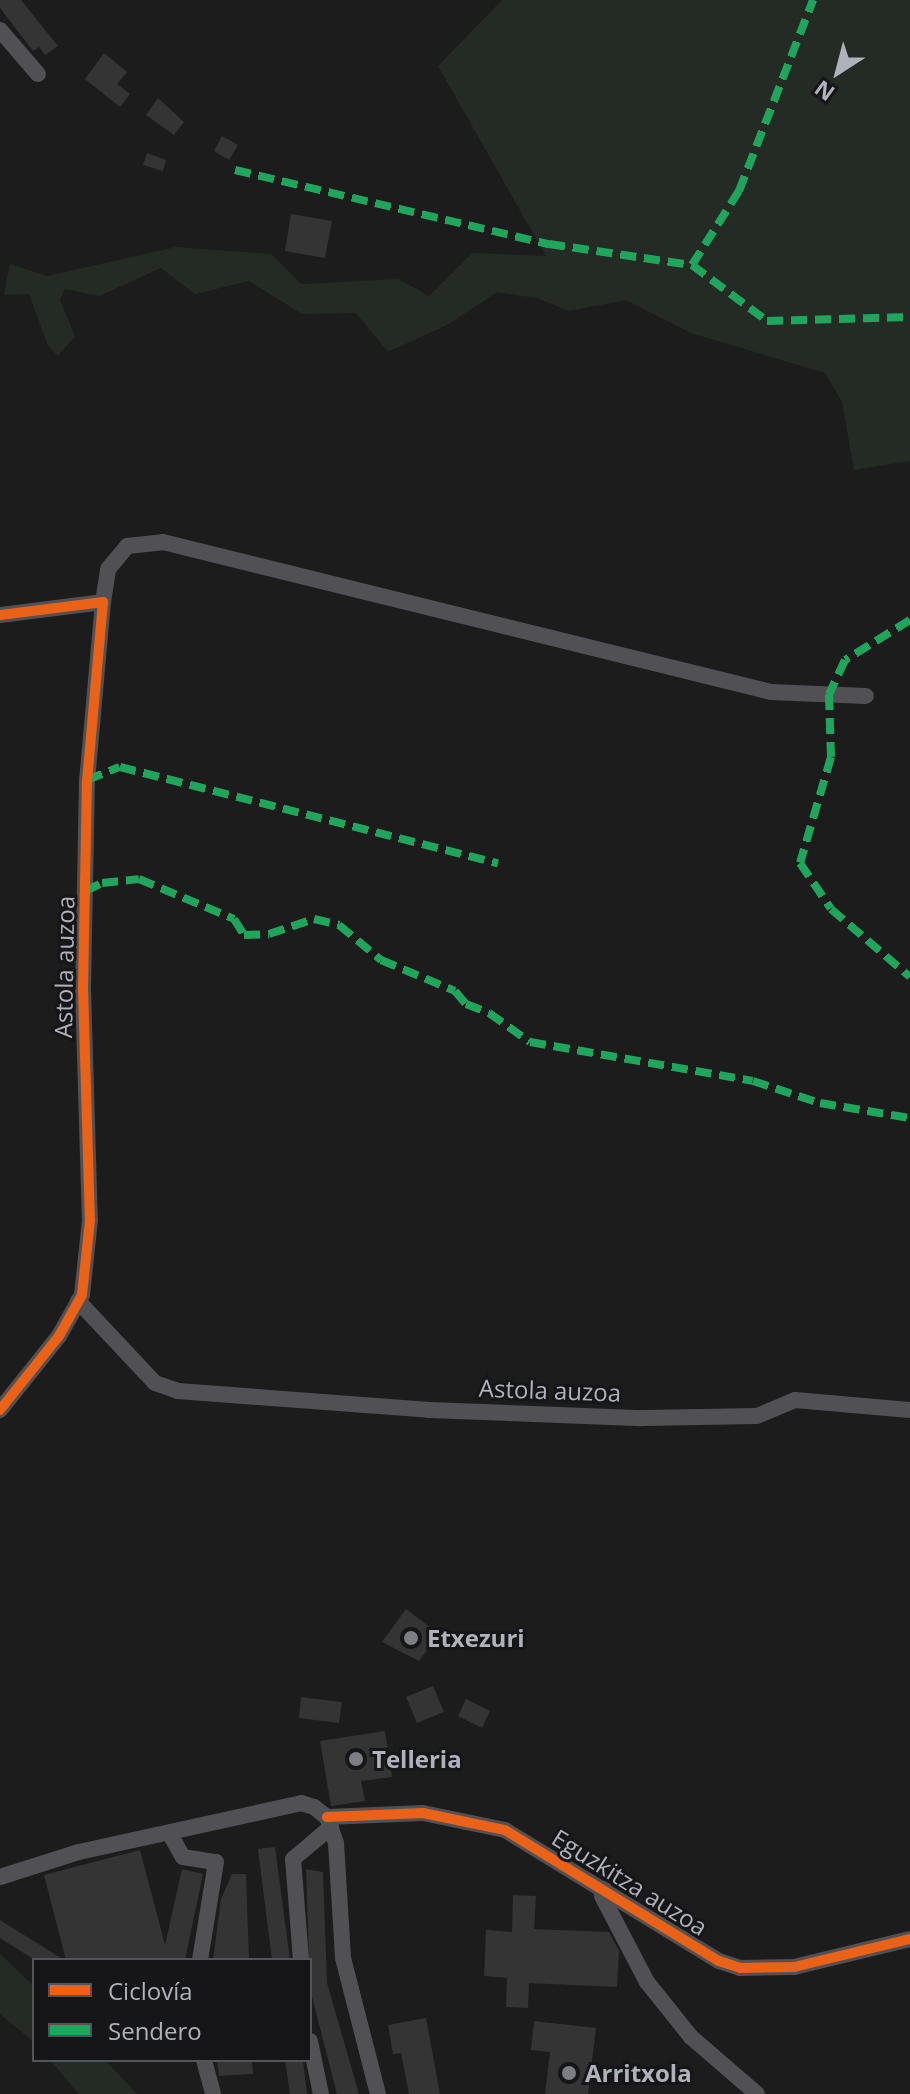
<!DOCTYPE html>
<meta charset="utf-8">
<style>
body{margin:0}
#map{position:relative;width:910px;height:2094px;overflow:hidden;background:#1c1c1c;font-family:"Open Sans",sans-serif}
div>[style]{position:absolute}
.green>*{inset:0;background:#242b25}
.building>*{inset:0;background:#343434}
.minor>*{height:16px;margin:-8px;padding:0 8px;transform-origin:8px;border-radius:8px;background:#515155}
.quiet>*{height:8px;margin-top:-4px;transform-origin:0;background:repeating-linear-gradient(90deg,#20a55d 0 16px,transparent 0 24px)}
.cycleway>*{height:10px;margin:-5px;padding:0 5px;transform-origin:5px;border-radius:5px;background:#ea6118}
.dots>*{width:22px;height:22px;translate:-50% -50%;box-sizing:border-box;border:4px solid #161618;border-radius:50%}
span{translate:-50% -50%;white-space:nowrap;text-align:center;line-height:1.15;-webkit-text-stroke:6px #161618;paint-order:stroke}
.street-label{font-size:24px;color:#afb2bb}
.poi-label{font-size:24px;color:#afb2bb;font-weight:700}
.left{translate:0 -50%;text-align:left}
.legend{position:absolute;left:32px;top:1958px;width:280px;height:104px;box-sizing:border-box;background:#161618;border:2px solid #535459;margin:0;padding:10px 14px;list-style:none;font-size:24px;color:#afb2bb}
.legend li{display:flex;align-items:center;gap:16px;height:40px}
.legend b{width:40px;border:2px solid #535459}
.north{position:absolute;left:798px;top:32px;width:80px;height:80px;-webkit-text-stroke:6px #161618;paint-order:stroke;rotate:216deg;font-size:22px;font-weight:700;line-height:32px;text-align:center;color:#afb2bb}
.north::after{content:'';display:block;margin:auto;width:28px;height:36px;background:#afb2bb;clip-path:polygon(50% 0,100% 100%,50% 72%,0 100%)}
</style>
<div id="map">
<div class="green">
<i style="clip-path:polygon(502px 0,910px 0,910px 461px,854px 470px,842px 402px,825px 373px,691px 333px,626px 300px,569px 311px,537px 298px,497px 292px,447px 325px,388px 352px,356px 313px,302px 314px,249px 281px,195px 294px,161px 268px,99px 296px,65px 289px,60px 300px,75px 336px,58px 356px,48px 346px,29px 294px,4px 295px,10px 264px,47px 276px,176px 247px,271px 254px,301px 284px,398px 279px,429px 296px,472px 253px,546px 256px,438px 66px)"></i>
<i style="clip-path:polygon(0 1954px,34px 1986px,34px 2042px,0 2014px)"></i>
<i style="clip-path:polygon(50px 2060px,105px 2060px,137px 2094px,79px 2094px)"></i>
</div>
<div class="building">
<i style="clip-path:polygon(0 0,21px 0,58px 46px,45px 55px,39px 47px,33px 51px,0 8px)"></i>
<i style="clip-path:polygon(104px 53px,127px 72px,117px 84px,130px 94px,120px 107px,85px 79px)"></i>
<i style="clip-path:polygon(158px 98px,184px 122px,174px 135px,146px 115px)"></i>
<i style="clip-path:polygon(222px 136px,238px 145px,229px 160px,214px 151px)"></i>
<i style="clip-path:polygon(147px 153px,166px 160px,163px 171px,143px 165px)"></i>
<i style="clip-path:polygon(291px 214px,332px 221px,325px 258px,285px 251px)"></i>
<i style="clip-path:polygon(406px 1609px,439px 1634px,419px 1661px,382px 1642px)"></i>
<i style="clip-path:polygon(433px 1686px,444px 1712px,417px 1723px,406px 1697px)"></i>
<i style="clip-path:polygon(301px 1697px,342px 1702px,339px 1723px,299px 1718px)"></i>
<i style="clip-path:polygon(466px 1699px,490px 1711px,482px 1728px,458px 1716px)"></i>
<i style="clip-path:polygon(385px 1731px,392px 1777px,361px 1781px,365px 1801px,331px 1806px,320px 1741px)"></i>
<i style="clip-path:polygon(275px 1847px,290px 1960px,272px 1960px,258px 1849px)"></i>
<i style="clip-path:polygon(140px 1850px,165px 1945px,182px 1869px,203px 1874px,185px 1960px,66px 1960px,44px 1875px)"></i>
<i style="clip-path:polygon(306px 1869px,323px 1872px,327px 1983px,359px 2094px,337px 2094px,310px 1989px)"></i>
<i style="clip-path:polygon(232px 1874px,246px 1874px,249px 1960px,213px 1960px,221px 1899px)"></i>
<i style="clip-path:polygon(513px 1895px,536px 1896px,534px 1929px,609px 1932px,619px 1951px,617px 1987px,529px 1983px,528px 2008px,506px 2007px,507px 1978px,484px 1976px,486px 1930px,512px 1932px)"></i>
<i style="clip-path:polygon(0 1920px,64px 1960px,35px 1960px,0 1938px)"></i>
<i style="clip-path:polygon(426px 2018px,440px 2094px,409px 2094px,401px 2053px,393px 2054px,388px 2025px)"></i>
<i style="clip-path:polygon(534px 2021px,596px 2028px,588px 2094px,545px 2094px,550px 2052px,531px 2050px)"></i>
<i style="clip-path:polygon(217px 2060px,252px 2060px,253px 2074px,219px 2076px)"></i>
<i style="clip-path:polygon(285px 2060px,303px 2060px,307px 2094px,290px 2094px)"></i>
</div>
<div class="minor">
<i style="left:0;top:30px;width:58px;rotate:49.2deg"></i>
<i style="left:103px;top:602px;width:33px;rotate:-81deg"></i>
<i style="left:108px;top:569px;width:30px;rotate:-50deg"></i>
<i style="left:127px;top:546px;width:36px;rotate:-6deg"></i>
<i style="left:163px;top:542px;width:626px;rotate:13.86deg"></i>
<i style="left:771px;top:692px;width:95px;rotate:2.4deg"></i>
<i style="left:0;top:615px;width:104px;rotate:-7.2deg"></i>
<i style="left:103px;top:602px;width:179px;rotate:95.1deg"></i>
<i style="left:87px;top:780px;width:208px;rotate:91.1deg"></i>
<i style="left:83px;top:988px;width:232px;rotate:88.3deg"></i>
<i style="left:90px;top:1220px;width:75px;rotate:96.1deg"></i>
<i style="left:82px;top:1295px;width:47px;rotate:119.3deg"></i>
<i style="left:59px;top:1336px;width:95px;rotate:128.6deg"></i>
<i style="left:78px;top:1301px;width:112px;rotate:46.8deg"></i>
<i style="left:155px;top:1383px;width:24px;rotate:19deg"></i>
<i style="left:178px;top:1391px;width:252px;rotate:4.3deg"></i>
<i style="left:429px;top:1410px;width:213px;rotate:2.2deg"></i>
<i style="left:642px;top:1418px;width:115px;rotate:-1deg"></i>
<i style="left:757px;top:1416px;width:41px;rotate:-22.8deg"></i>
<i style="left:795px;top:1400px;width:115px;rotate:5deg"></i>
<i style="left:327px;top:1817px;width:96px;rotate:-2.4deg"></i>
<i style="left:423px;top:1813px;width:84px;rotate:11.7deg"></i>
<i style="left:505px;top:1830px;width:251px;rotate:31.5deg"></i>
<i style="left:719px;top:1961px;width:22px;rotate:18deg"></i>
<i style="left:740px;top:1968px;width:54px;rotate:-1.1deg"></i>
<i style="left:794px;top:1967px;width:119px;rotate:-13.6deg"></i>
<i style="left:170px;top:1834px;width:26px;rotate:61deg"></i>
<i style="left:183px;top:1857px;width:33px;rotate:9deg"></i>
<i style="left:216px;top:1862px;width:99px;rotate:99.3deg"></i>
<i style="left:0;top:1877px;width:83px;rotate:-17.6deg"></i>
<i style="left:79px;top:1852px;width:227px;rotate:-12.4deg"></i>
<i style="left:301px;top:1803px;width:14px;rotate:17deg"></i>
<i style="left:314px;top:1807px;width:16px;rotate:38deg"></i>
<i style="left:327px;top:1817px;width:28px;rotate:71deg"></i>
<i style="left:336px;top:1843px;width:115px;rotate:86.5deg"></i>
<i style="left:343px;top:1958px;width:140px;rotate:75.6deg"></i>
<i style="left:604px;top:1889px;width:7px;rotate:106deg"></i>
<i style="left:602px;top:1896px;width:97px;rotate:62.4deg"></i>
<i style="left:647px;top:1982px;width:70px;rotate:51.3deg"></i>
<i style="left:691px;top:2037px;width:87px;rotate:40.8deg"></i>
<i style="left:301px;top:1960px;width:101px;rotate:-94.5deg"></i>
<i style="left:293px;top:1859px;width:50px;rotate:-40.1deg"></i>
<i style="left:310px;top:2041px;width:54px;rotate:78.3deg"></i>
<i style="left:204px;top:2060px;width:35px;rotate:75deg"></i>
</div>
<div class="quiet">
<i style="left:235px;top:170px;width:323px;rotate:13.3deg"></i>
<i style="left:549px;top:244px;width:145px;rotate:8.4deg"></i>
<i style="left:692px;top:265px;width:94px;rotate:36.7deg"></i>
<i style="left:767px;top:321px;width:143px;rotate:-1.6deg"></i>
<i style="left:692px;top:265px;width:88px;rotate:-57.6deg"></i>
<i style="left:739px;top:191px;width:205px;rotate:-68.8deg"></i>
<i style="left:910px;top:620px;width:76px;rotate:148.4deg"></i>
<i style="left:845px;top:660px;width:38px;rotate:115deg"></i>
<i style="left:829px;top:694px;width:63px;rotate:88.2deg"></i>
<i style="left:831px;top:757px;width:110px;rotate:106.3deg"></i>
<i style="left:800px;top:863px;width:55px;rotate:56deg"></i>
<i style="left:831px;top:909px;width:104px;rotate:40.7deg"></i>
<i style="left:87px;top:780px;width:35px;rotate:-22deg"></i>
<i style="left:120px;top:767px;width:390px;rotate:14.3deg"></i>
<i style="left:85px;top:891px;width:19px;rotate:-25deg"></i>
<i style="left:102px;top:883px;width:37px;rotate:-6deg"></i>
<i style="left:139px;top:879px;width:103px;rotate:22.8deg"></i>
<i style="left:234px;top:919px;width:19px;rotate:58deg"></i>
<i style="left:244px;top:935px;width:25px;rotate:-2deg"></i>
<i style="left:269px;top:934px;width:47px;rotate:-18.4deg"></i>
<i style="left:314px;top:919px;width:26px;rotate:13deg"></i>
<i style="left:339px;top:925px;width:55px;rotate:39.8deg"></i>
<i style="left:381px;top:960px;width:80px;rotate:22.7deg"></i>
<i style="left:455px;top:991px;width:17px;rotate:50deg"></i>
<i style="left:466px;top:1004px;width:25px;rotate:21deg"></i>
<i style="left:489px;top:1013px;width:50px;rotate:35.3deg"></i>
<i style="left:530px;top:1042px;width:226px;rotate:9.9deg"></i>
<i style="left:753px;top:1081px;width:71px;rotate:18.2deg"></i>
<i style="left:820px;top:1103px;width:91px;rotate:9.5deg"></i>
</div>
<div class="cycleway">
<i style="left:0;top:615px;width:104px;rotate:-7.2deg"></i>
<i style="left:103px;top:602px;width:179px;rotate:95.1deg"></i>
<i style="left:87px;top:780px;width:208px;rotate:91.1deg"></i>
<i style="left:83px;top:988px;width:232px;rotate:88.3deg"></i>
<i style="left:90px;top:1220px;width:75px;rotate:96.1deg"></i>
<i style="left:82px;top:1295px;width:47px;rotate:119.3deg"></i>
<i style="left:59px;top:1336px;width:95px;rotate:128.6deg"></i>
<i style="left:327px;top:1817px;width:96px;rotate:-2.4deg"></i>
<i style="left:423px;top:1813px;width:84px;rotate:11.7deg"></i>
<i style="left:505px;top:1830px;width:251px;rotate:31.5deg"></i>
<i style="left:719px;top:1961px;width:22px;rotate:18deg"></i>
<i style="left:740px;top:1968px;width:54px;rotate:-1.1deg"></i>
<i style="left:794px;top:1967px;width:119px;rotate:-13.6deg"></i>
</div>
<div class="dots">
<i style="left:411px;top:1638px;background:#7c7e83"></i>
<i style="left:356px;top:1759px;background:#7c7e83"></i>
<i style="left:569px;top:2073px;background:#7c7e83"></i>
</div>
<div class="street-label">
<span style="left:64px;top:967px;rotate:-89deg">Astola auzoa</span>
<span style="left:550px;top:1390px;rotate:2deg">Astola auzoa</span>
<span style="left:630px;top:1882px;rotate:32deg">Eguzkitza auzoa</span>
</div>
<div class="poi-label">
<span class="left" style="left:427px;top:1638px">Etxezuri</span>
<span class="left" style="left:372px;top:1759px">Telleria</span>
<span class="left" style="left:585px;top:2073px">Arritxola</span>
</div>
<ul class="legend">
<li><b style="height:10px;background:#ea6118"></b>Ciclovía</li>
<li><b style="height:10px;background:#20a55d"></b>Sendero</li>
</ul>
<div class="north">N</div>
</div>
